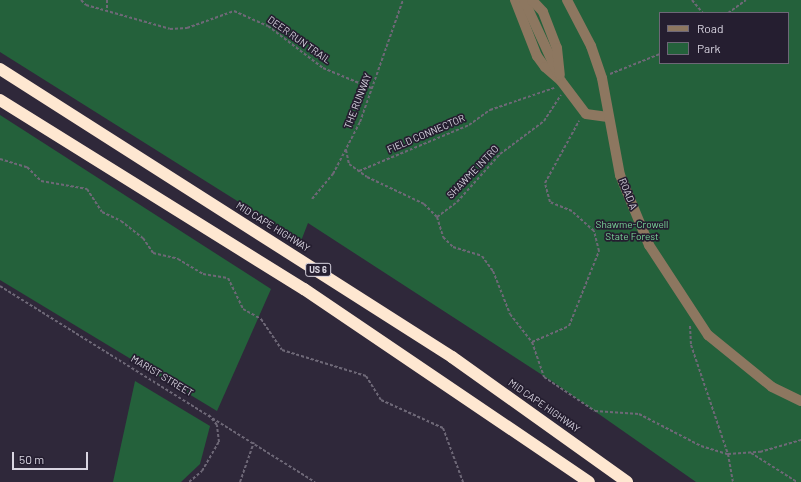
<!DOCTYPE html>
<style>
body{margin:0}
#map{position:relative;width:801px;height:482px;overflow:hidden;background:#2f283a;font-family:Barlow,sans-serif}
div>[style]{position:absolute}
.green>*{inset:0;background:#24613b}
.path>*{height:2px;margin-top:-1px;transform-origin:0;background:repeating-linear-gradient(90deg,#6e6877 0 3px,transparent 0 5px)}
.minor>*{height:10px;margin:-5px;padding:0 5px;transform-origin:5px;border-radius:5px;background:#8d7760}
.highway>*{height:12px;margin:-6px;padding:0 6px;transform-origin:6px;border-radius:6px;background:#fee7d1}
span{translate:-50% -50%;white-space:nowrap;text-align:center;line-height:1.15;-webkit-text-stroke:3.5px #251e30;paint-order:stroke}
.shield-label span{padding:1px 3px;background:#251e30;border:1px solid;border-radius:3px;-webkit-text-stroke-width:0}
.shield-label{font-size:9px;color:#d9d5e1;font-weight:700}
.street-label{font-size:10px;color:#d9d5e1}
.park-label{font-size:10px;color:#7bd99b}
.legend{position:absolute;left:659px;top:12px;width:130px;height:52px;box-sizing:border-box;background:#251e30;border:1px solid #6d6777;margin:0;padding:5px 7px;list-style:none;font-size:12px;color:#d9d5e1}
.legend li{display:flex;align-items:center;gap:8px;height:20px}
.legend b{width:20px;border:1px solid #6d6777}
.scale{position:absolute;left:12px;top:452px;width:76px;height:18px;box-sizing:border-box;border:2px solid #d9d5e1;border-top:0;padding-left:5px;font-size:12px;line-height:14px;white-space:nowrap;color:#d9d5e1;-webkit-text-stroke:3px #251e30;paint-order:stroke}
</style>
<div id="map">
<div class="green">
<i style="clip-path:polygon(evenodd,0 0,801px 0,801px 482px,696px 482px,553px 382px,308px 223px,301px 241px,0 52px,0 0,660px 13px,788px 13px,788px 63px,660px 63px,660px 13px)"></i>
<i style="clip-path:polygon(0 115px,271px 289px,217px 411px,0 280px)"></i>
<i style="clip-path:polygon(135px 381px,210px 426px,200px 464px,181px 482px,113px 482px)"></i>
</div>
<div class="path">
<i style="left:81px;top:0;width:7px;rotate:45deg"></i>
<i style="left:86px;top:5px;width:87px;rotate:15.9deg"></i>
<i style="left:170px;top:29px;width:17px;rotate:-3deg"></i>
<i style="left:187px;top:28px;width:50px;rotate:-19.9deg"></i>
<i style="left:234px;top:11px;width:37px;rotate:24deg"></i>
<i style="left:268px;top:26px;width:69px;rotate:37.4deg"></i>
<i style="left:323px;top:68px;width:52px;rotate:22.6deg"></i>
<i style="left:107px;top:0;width:8px;rotate:90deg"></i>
<i style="left:692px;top:0;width:17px;rotate:50deg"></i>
<i style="left:728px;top:13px;width:22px;rotate:-36deg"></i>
<i style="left:610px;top:74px;width:54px;rotate:-21.8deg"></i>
<i style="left:346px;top:150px;width:14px;rotate:78deg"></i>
<i style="left:349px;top:164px;width:22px;rotate:36deg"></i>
<i style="left:367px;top:177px;width:63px;rotate:25.3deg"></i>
<i style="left:424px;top:204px;width:18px;rotate:45deg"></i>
<i style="left:437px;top:217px;width:25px;rotate:-37deg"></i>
<i style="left:457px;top:202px;width:64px;rotate:-48.1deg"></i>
<i style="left:500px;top:154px;width:55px;rotate:-36.9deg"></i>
<i style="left:544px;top:121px;width:31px;rotate:-57deg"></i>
<i style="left:0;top:159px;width:28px;rotate:17deg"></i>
<i style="left:27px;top:167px;width:20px;rotate:45deg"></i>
<i style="left:41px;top:181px;width:47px;rotate:9.9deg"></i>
<i style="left:87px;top:189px;width:27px;rotate:57deg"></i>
<i style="left:102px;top:212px;width:21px;rotate:25deg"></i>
<i style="left:121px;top:221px;width:28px;rotate:38deg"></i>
<i style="left:143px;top:238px;width:18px;rotate:56deg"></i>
<i style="left:153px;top:253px;width:26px;rotate:13deg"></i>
<i style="left:178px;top:259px;width:29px;rotate:31deg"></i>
<i style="left:203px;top:274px;width:25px;rotate:9deg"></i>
<i style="left:228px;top:278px;width:34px;rotate:64deg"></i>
<i style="left:243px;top:309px;width:21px;rotate:29deg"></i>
<i style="left:261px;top:319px;width:37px;rotate:56deg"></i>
<i style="left:282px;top:350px;width:88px;rotate:17.2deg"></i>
<i style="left:366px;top:376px;width:28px;rotate:58deg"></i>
<i style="left:381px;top:400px;width:68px;rotate:24.3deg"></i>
<i style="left:443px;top:428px;width:58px;rotate:69.7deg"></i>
<i style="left:359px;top:171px;width:119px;rotate:-22.7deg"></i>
<i style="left:469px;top:125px;width:26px;rotate:-36deg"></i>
<i style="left:490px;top:110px;width:68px;rotate:-19deg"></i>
<i style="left:312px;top:199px;width:33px;rotate:-50deg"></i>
<i style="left:333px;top:174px;width:59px;rotate:-62.6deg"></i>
<i style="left:360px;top:122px;width:129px;rotate:-70.6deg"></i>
<i style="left:437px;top:217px;width:21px;rotate:73deg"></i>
<i style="left:443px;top:237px;width:14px;rotate:45deg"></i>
<i style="left:453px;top:247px;width:30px;rotate:17deg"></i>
<i style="left:482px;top:256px;width:19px;rotate:54deg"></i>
<i style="left:493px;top:271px;width:46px;rotate:68.4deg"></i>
<i style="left:510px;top:314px;width:36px;rotate:52deg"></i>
<i style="left:532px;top:342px;width:37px;rotate:71deg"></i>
<i style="left:544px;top:377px;width:61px;rotate:33.7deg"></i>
<i style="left:595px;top:411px;width:44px;rotate:3.9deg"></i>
<i style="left:639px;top:414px;width:70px;rotate:27.3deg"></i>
<i style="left:701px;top:446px;width:28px;rotate:17deg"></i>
<i style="left:728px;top:454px;width:28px;rotate:80deg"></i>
<i style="left:0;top:286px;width:371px;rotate:31.9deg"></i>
<i style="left:690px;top:326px;width:19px;rotate:87deg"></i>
<i style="left:691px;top:345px;width:115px;rotate:71.3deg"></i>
<i style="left:728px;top:454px;width:32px;rotate:-4deg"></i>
<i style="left:760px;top:452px;width:43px;rotate:-16.3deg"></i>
<i style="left:532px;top:342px;width:40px;rotate:-23.4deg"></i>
<i style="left:569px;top:326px;width:81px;rotate:-68.2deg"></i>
<i style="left:599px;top:251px;width:21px;rotate:-104deg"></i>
<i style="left:594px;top:231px;width:30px;rotate:-138deg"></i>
<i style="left:572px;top:211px;width:24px;rotate:-158deg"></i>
<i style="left:550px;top:202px;width:20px;rotate:-105deg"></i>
<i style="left:545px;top:183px;width:71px;rotate:-61.3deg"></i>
<i style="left:751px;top:453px;width:54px;rotate:32.2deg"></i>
<i style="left:189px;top:482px;width:17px;rotate:-40deg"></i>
<i style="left:202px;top:471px;width:34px;rotate:-60deg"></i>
<i style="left:219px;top:442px;width:17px;rotate:-97deg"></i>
<i style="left:217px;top:425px;width:13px;rotate:-129deg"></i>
<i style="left:240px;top:482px;width:42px;rotate:-70.7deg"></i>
</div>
<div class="minor">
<i style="left:515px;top:0;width:60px;rotate:68.6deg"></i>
<i style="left:537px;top:56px;width:14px;rotate:54deg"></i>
<i style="left:545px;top:67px;width:21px;rotate:41deg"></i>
<i style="left:561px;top:81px;width:41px;rotate:52.9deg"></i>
<i style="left:586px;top:114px;width:22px;rotate:8deg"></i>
<i style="left:524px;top:0;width:84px;rotate:65.3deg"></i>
<i style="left:532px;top:0;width:16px;rotate:47deg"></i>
<i style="left:543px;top:12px;width:39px;rotate:69deg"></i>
<i style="left:557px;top:48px;width:27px;rotate:84deg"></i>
<i style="left:567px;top:0;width:52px;rotate:62.4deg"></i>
<i style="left:591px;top:46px;width:34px;rotate:71deg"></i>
<i style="left:602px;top:78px;width:99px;rotate:79.5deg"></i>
<i style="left:620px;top:175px;width:76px;rotate:67.5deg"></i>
<i style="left:649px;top:245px;width:108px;rotate:56.8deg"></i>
<i style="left:708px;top:335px;width:82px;rotate:39.1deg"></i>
<i style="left:772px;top:387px;width:32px;rotate:26deg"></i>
</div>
<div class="highway">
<i style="left:0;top:69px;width:536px;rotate:32.5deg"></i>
<i style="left:452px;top:357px;width:215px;rotate:35.5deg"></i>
<i style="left:0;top:100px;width:358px;rotate:31.9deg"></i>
<i style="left:304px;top:289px;width:344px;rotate:34.1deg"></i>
</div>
<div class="shield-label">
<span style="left:318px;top:270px">US 6</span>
</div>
<div class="street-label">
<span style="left:299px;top:40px;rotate:35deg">DEER RUN TRAIL</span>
<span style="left:358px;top:101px;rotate:-69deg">THE RUNWAY</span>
<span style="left:426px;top:134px;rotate:-23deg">FIELD CONNECTOR</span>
<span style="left:473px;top:172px;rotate:-46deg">SHAWME INTRO</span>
<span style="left:628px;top:194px;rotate:68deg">ROAD A</span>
<span style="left:273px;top:227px;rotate:32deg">MID CAPE HIGHWAY</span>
<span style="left:162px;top:376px;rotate:31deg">MARIST STREET</span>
<span style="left:544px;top:406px;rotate:35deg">MID CAPE HIGHWAY</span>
</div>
<div class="park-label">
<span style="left:632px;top:230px">Shawme-Crowell<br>State Forest</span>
</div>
<ul class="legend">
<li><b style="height:5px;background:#8d7760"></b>Road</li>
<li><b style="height:11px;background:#24613b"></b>Park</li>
</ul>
<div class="scale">50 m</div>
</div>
